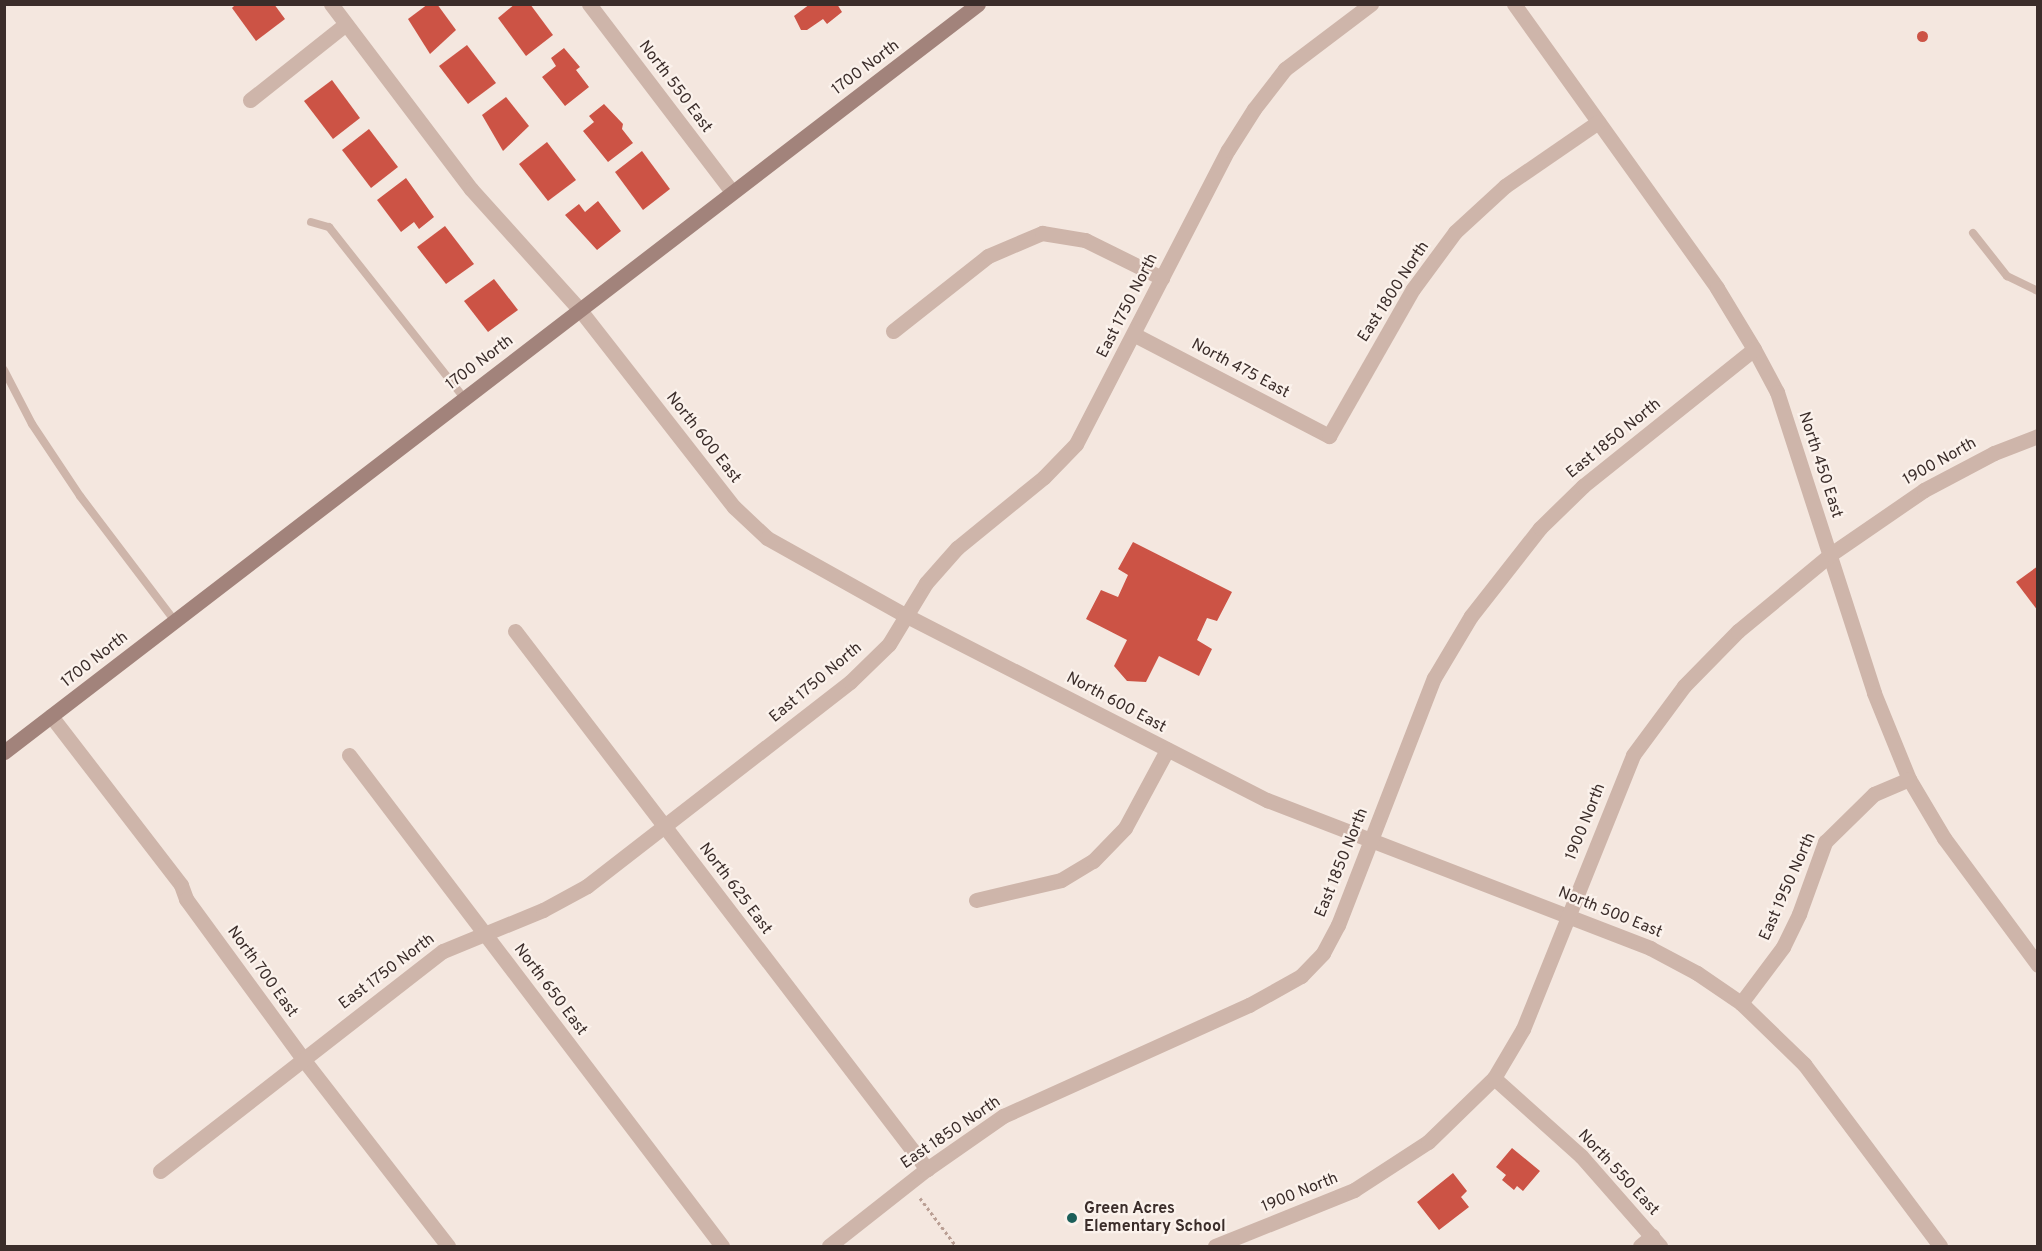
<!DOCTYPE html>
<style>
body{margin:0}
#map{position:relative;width:2042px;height:1251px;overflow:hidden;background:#f4e7df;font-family:Overpass,sans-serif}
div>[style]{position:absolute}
.building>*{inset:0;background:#cc5345}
.round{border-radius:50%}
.path>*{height:3px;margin-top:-1.5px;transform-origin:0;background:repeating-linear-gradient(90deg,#ba9f94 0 3px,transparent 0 6px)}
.lane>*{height:8px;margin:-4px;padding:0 4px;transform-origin:4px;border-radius:4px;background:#ceb5aa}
.street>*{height:15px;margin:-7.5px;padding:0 7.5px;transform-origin:7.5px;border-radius:7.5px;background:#ceb5aa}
.secondary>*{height:15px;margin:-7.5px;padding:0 7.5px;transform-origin:7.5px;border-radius:7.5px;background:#a2837b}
.dots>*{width:16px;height:16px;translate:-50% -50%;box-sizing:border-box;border:3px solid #fbf2ec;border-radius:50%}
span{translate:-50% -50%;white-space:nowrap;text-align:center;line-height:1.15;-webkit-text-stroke:4.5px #fbf2ec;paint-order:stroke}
.street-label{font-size:16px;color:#3b2d2a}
.poi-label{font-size:16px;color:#3b2d2a;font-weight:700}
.left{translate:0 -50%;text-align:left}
.frame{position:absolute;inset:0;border:6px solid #3b2d2a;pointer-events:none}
</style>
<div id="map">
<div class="building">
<i style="clip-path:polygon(236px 4px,274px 4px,285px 19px,256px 41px,232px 8px)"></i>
<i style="clip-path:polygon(428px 4px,437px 4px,456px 30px,430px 54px,408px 19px)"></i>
<i style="clip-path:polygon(515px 4px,530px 4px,553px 35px,526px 56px,498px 18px)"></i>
<i style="clip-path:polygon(810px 4px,837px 4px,842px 12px,827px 24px,823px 19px,807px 30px,801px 30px,794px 16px)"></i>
<i class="round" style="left:1916.5px;top:30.5px;width:11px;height:11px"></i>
<i style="clip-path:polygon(467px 45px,496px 83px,468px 104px,439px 66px)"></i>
<i style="clip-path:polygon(564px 48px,580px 67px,576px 70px,589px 87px,565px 106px,542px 77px,556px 66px,551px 58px)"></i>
<i style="clip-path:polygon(332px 80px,360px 118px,333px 139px,304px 101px)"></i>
<i style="clip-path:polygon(506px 97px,529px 126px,503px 151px,482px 115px)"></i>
<i style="clip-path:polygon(604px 104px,623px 124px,622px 129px,633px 143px,608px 162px,583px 131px,594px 122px,589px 116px)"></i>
<i style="clip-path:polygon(369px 129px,398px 167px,371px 188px,342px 150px)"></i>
<i style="clip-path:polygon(547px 142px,576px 180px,548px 201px,519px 164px)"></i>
<i style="clip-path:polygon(642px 151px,670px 189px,643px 210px,615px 172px)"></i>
<i style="clip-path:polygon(406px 178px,434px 217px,419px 229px,414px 222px,401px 232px,377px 200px)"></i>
<i style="clip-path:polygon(598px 201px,621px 231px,597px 250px,565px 215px,579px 204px,585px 212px)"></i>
<i style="clip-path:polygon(445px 226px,474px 264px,446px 284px,417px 247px)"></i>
<i style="clip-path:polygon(494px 279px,518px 310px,488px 332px,464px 301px)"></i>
<i style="clip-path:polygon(1133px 542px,1232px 592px,1217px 621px,1207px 618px,1197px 640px,1212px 649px,1199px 676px,1159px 656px,1146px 682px,1127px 681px,1114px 666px,1127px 640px,1086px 619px,1101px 590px,1118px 597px,1128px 575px,1118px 569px)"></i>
<i style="clip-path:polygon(2038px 566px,2038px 611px,2016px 582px)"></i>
<i style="clip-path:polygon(1512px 1148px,1540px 1171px,1523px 1191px,1517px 1186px,1514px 1190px,1502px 1180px,1506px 1175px,1496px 1167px)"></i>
<i style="clip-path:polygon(1453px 1173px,1467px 1191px,1461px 1197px,1469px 1207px,1439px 1230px,1417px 1202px)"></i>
</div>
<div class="path">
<i style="left:920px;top:1198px;width:60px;rotate:53.1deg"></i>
</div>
<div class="lane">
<i style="left:311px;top:222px;width:19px;rotate:16deg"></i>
<i style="left:329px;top:227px;width:218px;rotate:51.7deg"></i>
<i style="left:1973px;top:233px;width:55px;rotate:51.7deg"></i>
<i style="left:2007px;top:276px;width:34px;rotate:26deg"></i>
<i style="left:4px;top:370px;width:61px;rotate:62.6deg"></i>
<i style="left:32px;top:424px;width:87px;rotate:56.3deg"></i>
<i style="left:80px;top:496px;width:157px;rotate:52.8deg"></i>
</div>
<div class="street">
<i style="left:331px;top:4px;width:232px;rotate:52.9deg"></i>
<i style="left:471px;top:189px;width:163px;rotate:48deg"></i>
<i style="left:580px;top:310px;width:250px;rotate:52deg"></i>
<i style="left:734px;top:507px;width:45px;rotate:43.2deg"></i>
<i style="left:767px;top:538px;width:158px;rotate:29.2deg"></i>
<i style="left:905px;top:615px;width:407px;rotate:27.1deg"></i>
<i style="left:1267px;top:800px;width:411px;rotate:21.1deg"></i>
<i style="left:1650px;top:948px;width:53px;rotate:28deg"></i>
<i style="left:1697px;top:973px;width:53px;rotate:34.3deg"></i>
<i style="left:1741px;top:1003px;width:88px;rotate:44.1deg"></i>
<i style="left:1804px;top:1064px;width:227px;rotate:53.2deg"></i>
<i style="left:589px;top:4px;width:236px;rotate:52.7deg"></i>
<i style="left:1514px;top:4px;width:349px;rotate:54.4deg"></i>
<i style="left:1717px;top:288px;width:71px;rotate:58.8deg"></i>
<i style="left:1754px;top:349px;width:49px;rotate:61.9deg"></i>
<i style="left:1777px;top:392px;width:316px;rotate:72.1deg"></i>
<i style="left:1874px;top:693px;width:93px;rotate:67.9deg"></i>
<i style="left:1909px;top:779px;width:69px;rotate:59.3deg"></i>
<i style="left:1944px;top:838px;width:158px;rotate:53.5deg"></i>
<i style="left:250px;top:100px;width:122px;rotate:-38.4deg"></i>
<i style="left:893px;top:331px;width:121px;rotate:-38.3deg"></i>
<i style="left:988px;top:256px;width:59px;rotate:-23.1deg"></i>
<i style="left:1042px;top:233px;width:44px;rotate:9.2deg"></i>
<i style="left:1085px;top:240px;width:86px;rotate:26.3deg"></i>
<i style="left:1135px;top:335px;width:219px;rotate:27.5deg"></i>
<i style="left:1329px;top:436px;width:169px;rotate:-60.3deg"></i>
<i style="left:1413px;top:289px;width:71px;rotate:-53.6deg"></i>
<i style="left:1455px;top:232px;width:68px;rotate:-42.6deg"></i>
<i style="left:1505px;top:186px;width:113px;rotate:-34.5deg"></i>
<i style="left:515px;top:631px;width:678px;rotate:52.56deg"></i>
<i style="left:51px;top:716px;width:213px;rotate:52.4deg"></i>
<i style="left:181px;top:885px;width:15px;rotate:70deg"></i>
<i style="left:186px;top:899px;width:198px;rotate:53.8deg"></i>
<i style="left:303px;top:1059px;width:237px;rotate:52.2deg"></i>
<i style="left:349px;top:755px;width:617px;rotate:52.78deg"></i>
<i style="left:976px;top:900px;width:87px;rotate:-13.2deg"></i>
<i style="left:1061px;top:880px;width:37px;rotate:-31deg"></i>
<i style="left:1093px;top:861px;width:46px;rotate:-45.9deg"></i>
<i style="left:1125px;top:828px;width:89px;rotate:-61.7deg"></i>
<i style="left:1741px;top:1003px;width:70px;rotate:-53.1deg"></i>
<i style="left:1783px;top:947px;width:37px;rotate:-64deg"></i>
<i style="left:1799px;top:914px;width:77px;rotate:-70.1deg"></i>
<i style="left:1825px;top:842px;width:69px;rotate:-44.4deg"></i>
<i style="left:1874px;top:794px;width:38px;rotate:-23deg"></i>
<i style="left:1494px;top:1078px;width:117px;rotate:41.9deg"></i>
<i style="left:1581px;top:1156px;width:120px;rotate:48.7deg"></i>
<i style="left:160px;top:1171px;width:358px;rotate:-37.9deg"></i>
<i style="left:443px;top:951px;width:108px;rotate:-22.3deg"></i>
<i style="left:543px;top:910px;width:50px;rotate:-28.6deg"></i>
<i style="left:587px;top:886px;width:333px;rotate:-37.8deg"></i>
<i style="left:850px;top:682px;width:54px;rotate:-44.3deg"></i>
<i style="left:889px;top:644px;width:71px;rotate:-58.8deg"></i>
<i style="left:926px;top:583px;width:47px;rotate:-48.5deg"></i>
<i style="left:957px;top:548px;width:112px;rotate:-39.2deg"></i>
<i style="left:1044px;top:477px;width:46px;rotate:-45.9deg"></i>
<i style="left:1076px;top:444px;width:331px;rotate:-62.7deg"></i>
<i style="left:1228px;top:150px;width:49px;rotate:-57.6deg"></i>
<i style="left:1254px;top:109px;width:51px;rotate:-52.2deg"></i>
<i style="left:1285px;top:69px;width:108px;rotate:-37.1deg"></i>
<i style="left:829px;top:1246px;width:125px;rotate:-38.2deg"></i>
<i style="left:927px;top:1169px;width:93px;rotate:-34.9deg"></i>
<i style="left:1003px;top:1116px;width:270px;rotate:-24.3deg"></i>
<i style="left:1249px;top:1005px;width:60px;rotate:-29.1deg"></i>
<i style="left:1301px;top:976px;width:32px;rotate:-46deg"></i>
<i style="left:1323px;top:953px;width:32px;rotate:-62deg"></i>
<i style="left:1338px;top:925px;width:265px;rotate:-68.8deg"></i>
<i style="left:1434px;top:678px;width:72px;rotate:-59.2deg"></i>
<i style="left:1471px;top:616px;width:112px;rotate:-51.9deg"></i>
<i style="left:1540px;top:528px;width:60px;rotate:-44.3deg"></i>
<i style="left:1583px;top:486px;width:219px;rotate:-38.7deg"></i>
<i style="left:1215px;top:1246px;width:150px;rotate:-21.9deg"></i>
<i style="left:1354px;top:1190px;width:88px;rotate:-33deg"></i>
<i style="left:1428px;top:1142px;width:92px;rotate:-44.1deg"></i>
<i style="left:1494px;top:1078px;width:57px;rotate:-59.4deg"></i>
<i style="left:1523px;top:1029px;width:295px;rotate:-68.1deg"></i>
<i style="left:1633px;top:755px;width:86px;rotate:-53.5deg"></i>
<i style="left:1684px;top:686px;width:77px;rotate:-45.5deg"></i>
<i style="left:1738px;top:631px;width:121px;rotate:-39.6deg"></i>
<i style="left:1831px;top:554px;width:113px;rotate:-34.5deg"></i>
<i style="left:1924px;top:490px;width:79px;rotate:-27.9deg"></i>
<i style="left:1994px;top:453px;width:47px;rotate:-21.1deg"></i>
<i style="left:1640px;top:1246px;width:16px;rotate:-40deg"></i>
</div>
<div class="secondary">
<i style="left:4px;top:752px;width:1228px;rotate:-37.52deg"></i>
</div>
<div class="dots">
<i style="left:1072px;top:1218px;background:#1c5f5a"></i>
</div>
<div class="street-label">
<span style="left:866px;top:68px;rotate:-37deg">1700 North</span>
<span style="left:675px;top:87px;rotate:53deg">North 550 East</span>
<span style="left:1394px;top:292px;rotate:-57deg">East 1800 North</span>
<span style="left:1128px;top:306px;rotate:-63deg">East 1750 North</span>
<span style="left:480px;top:363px;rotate:-37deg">1700 North</span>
<span style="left:1240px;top:369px;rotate:28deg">North 475 East</span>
<span style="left:703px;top:438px;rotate:52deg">North 600 East</span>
<span style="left:1614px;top:439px;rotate:-39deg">East 1850 North</span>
<span style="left:1940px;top:462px;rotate:-29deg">1900 North</span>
<span style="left:1820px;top:465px;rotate:72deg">North 450 East</span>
<span style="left:95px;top:660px;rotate:-38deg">1700 North</span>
<span style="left:816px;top:683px;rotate:-40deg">East 1750 North</span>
<span style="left:1116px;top:703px;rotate:28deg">North 600 East</span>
<span style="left:1586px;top:822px;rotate:-68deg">1900 North</span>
<span style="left:1342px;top:863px;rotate:-68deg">East 1850 North</span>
<span style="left:1788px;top:887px;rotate:-66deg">East 1950 North</span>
<span style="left:735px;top:889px;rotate:53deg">North 625 East</span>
<span style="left:1610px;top:913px;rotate:22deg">North 500 East</span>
<span style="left:262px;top:972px;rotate:54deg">North 700 East</span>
<span style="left:387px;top:972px;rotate:-37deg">East 1750 North</span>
<span style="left:550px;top:990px;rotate:53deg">North 650 East</span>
<span style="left:951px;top:1133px;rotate:-34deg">East 1850 North</span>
<span style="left:1618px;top:1173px;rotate:47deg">North 550 East</span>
<span style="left:1300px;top:1193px;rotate:-22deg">1900 North</span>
</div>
<div class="poi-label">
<span class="left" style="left:1084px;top:1218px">Green Acres<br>Elementary School</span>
</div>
<div class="frame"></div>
</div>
